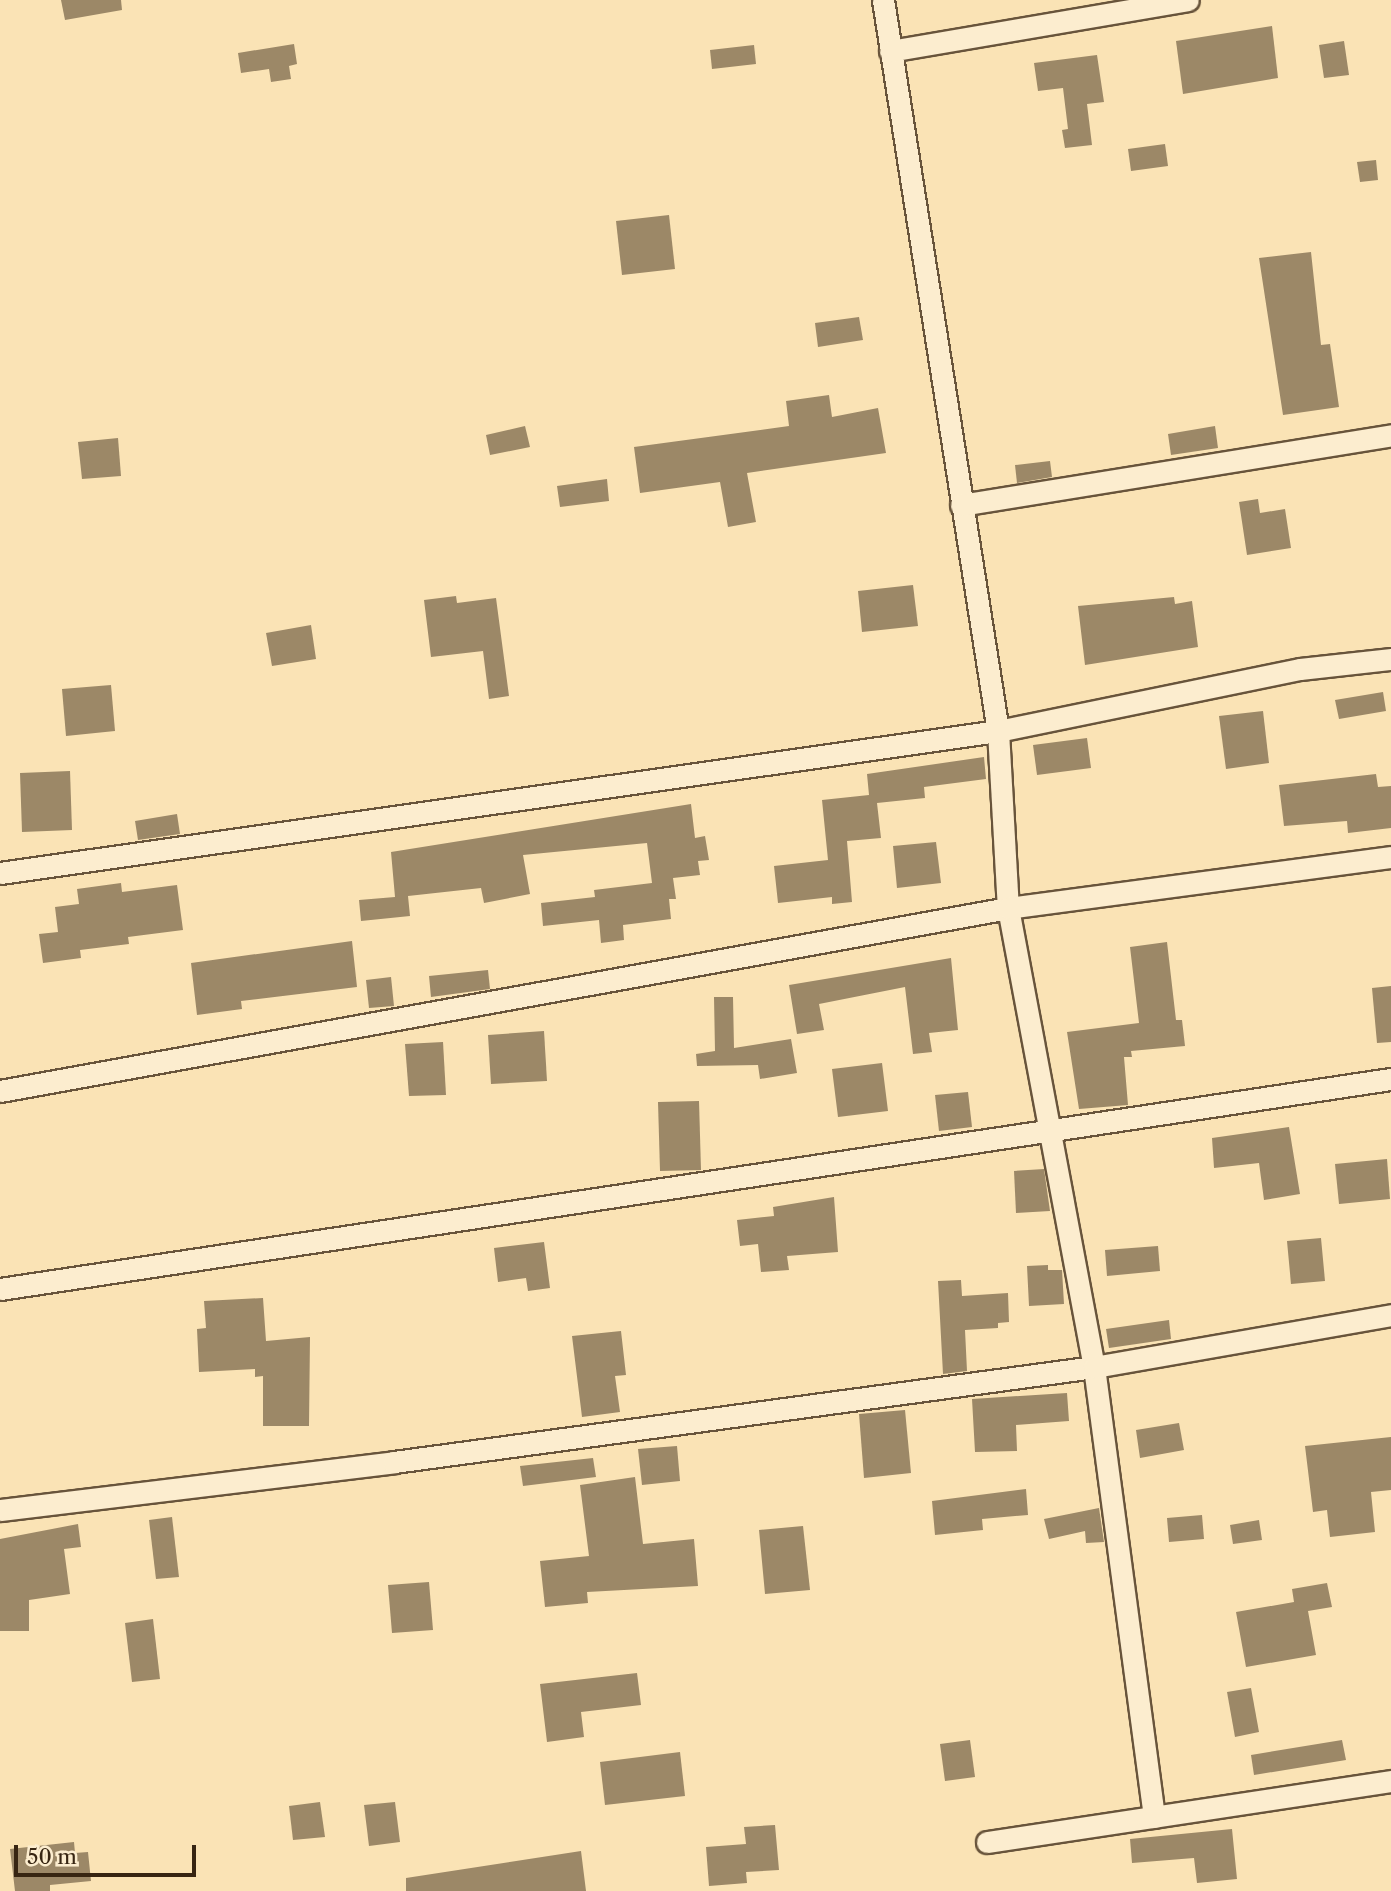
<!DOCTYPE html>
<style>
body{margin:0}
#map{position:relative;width:1391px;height:1891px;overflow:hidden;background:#fae3b5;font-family:"Libre Caslon Text",serif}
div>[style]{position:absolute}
.building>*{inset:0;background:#9c8867}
.roads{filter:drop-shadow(2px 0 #68543b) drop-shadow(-2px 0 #68543b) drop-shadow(0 2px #68543b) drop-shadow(0 -2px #68543b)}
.minor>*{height:21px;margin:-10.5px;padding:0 10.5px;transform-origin:10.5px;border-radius:10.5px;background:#fcedcf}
span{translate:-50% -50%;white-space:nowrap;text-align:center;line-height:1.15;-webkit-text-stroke:5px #fcedcf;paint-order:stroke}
.scale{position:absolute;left:14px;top:1845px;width:182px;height:32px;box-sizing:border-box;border:4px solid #372512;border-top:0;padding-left:9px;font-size:21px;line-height:24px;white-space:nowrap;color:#372512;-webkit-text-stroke:5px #fcedcf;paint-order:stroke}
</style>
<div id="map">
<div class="building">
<i style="clip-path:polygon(61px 0,121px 0,122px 10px,65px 20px)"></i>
<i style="clip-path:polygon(1272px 26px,1278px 78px,1183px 94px,1176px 41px)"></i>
<i style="clip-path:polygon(1344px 41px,1349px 75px,1324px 78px,1319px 45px)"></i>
<i style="clip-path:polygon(294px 44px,297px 64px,289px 66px,291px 79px,271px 82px,269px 69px,241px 73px,238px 53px)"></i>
<i style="clip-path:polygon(754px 45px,756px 64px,712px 69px,710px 50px)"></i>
<i style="clip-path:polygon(1097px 55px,1104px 102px,1087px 104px,1092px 145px,1065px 148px,1062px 130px,1068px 129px,1063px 88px,1038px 91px,1034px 63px)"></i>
<i style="clip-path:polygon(1165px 144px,1168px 166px,1131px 171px,1128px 149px)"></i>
<i style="clip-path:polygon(1376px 160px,1378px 180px,1360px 182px,1357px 162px)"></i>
<i style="clip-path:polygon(669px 215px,675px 269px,622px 275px,616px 221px)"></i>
<i style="clip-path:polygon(1311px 252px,1321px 345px,1330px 344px,1339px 407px,1283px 415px,1259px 258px)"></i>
<i style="clip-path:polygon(859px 317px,863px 340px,818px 347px,815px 323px)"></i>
<i style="clip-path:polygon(829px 395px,832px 417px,878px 408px,886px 453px,747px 473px,756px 522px,728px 527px,720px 482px,640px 493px,634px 447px,789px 426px,786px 401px)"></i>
<i style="clip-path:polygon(525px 426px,530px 447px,490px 455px,486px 435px)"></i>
<i style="clip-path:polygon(1215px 426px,1218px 448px,1171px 455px,1168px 434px)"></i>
<i style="clip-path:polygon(118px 438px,121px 476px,82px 479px,78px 442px)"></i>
<i style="clip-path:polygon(1050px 461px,1052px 477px,1017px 483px,1015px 465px)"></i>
<i style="clip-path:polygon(607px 479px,609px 501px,560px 507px,557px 486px)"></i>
<i style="clip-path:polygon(1258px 499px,1260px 513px,1285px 509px,1291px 548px,1247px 555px,1239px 502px)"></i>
<i style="clip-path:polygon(913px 585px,918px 626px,862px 632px,858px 591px)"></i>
<i style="clip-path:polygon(456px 596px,457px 603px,496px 598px,509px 696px,489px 699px,483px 651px,431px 657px,424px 600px)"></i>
<i style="clip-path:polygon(1174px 597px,1175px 604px,1192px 601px,1198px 647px,1085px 665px,1078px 606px)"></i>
<i style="clip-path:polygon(311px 625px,316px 659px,272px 666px,266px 633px)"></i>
<i style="clip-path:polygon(111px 685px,115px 731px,66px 736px,62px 689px)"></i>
<i style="clip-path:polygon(1383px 692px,1386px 711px,1339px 719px,1335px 700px)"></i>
<i style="clip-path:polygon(1263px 711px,1269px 763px,1226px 769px,1219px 716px)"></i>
<i style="clip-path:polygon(1087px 738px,1091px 768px,1037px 775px,1033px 745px)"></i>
<i style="clip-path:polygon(984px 757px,986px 779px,924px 787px,925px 798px,877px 803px,881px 838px,847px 841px,852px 902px,832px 904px,832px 897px,778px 903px,774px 866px,828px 860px,822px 800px,869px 795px,867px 774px)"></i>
<i style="clip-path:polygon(70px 771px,72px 830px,22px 832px,20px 773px)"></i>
<i style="clip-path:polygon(1376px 774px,1378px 787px,1391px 786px,1391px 828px,1348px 833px,1347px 821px,1284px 826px,1279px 785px)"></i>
<i style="clip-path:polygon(691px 804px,695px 838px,705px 836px,709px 860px,698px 861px,700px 875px,673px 878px,676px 899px,669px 899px,671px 919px,623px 925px,624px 940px,601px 943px,599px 920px,543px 926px,541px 903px,595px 897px,594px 890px,652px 883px,647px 843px,523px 855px,530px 894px,484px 903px,481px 888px,408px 896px,410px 916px,361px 921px,359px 900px,395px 897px,391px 852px)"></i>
<i style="clip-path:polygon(177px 814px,180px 834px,138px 840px,135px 821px)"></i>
<i style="clip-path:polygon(936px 842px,941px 883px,897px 888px,893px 846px)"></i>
<i style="clip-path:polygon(121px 883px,122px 892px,177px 885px,183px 930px,128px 937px,129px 944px,80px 950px,81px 958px,43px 963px,39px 934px,58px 932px,55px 907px,79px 904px,77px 889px)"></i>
<i style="clip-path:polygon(352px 941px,357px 987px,241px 1001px,242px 1009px,197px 1015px,191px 963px)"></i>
<i style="clip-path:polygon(1167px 942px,1176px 1020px,1182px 1020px,1185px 1046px,1131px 1051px,1132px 1057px,1124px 1057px,1128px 1105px,1079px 1109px,1067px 1032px,1139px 1023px,1130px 947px)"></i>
<i style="clip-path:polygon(951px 958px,958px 1030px,929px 1033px,932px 1052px,913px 1054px,905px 987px,819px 1004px,824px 1030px,797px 1034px,789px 985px)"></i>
<i style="clip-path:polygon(488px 970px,490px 989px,431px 997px,429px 976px)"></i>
<i style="clip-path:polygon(391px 977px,394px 1006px,369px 1008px,366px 980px)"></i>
<i style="clip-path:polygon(1391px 986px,1391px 1042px,1377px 1043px,1372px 988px)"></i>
<i style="clip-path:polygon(714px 997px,733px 997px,734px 1048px,791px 1039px,797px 1073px,760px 1079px,758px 1065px,697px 1066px,696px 1054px,715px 1051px)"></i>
<i style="clip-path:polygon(544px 1031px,547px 1081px,491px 1084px,488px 1035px)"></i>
<i style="clip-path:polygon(443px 1042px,446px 1095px,409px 1096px,405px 1044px)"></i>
<i style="clip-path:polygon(882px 1063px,888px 1111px,838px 1117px,832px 1069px)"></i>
<i style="clip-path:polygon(968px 1092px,972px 1127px,939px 1131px,935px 1095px)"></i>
<i style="clip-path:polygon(699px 1101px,701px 1170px,660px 1171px,658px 1102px)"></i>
<i style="clip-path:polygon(1289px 1127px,1300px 1194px,1264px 1200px,1259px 1163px,1214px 1168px,1212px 1138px)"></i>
<i style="clip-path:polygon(1387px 1159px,1390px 1199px,1339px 1204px,1335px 1164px)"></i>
<i style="clip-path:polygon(1044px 1169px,1050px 1211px,1016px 1213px,1014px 1171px)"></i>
<i style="clip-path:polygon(834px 1197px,838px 1252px,787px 1256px,789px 1270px,761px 1272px,758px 1244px,740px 1246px,737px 1220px,774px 1216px,773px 1207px)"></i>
<i style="clip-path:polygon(1321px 1238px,1325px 1281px,1291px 1284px,1287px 1241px)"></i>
<i style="clip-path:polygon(544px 1242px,550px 1288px,528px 1291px,526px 1278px,498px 1282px,494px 1248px)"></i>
<i style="clip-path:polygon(1158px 1246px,1160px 1271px,1107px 1276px,1105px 1250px)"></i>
<i style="clip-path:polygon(1048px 1265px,1048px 1270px,1062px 1270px,1064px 1304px,1029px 1306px,1027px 1266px)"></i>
<i style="clip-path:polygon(961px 1280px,962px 1296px,1008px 1293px,1009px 1322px,998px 1323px,998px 1328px,965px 1330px,967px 1371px,943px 1374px,938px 1281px)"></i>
<i style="clip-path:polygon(263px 1298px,266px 1341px,310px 1337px,309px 1426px,263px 1426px,263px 1376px,255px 1377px,255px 1369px,199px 1372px,197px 1329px,206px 1328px,204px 1301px)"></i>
<i style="clip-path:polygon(1169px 1320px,1171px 1339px,1109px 1348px,1106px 1329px)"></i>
<i style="clip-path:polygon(621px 1331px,626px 1375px,615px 1376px,620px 1412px,582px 1417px,572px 1336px)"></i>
<i style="clip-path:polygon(1067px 1393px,1069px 1421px,1016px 1425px,1017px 1451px,975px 1452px,972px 1399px)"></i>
<i style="clip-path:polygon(905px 1410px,911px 1473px,864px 1478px,859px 1414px)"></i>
<i style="clip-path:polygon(1179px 1423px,1184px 1450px,1140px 1458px,1136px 1430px)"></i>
<i style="clip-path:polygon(1391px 1437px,1391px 1490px,1371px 1492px,1375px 1532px,1330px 1537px,1327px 1510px,1313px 1512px,1305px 1446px)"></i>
<i style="clip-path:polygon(677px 1446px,680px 1481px,642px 1485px,638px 1449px)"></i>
<i style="clip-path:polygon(593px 1458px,596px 1477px,523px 1486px,520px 1466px)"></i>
<i style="clip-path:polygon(635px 1477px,643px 1544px,694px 1539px,698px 1586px,587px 1592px,588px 1603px,545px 1607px,540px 1561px,589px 1556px,580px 1485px)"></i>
<i style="clip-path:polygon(1026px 1489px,1028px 1515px,982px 1519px,983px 1530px,935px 1535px,932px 1501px)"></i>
<i style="clip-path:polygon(1099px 1508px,1104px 1542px,1086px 1543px,1085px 1531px,1049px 1539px,1044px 1519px)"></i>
<i style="clip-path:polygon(1202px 1515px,1204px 1539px,1169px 1542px,1167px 1518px)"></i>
<i style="clip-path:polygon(172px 1517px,179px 1577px,156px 1579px,149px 1520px)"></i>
<i style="clip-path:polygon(1259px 1520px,1262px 1540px,1233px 1544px,1230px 1525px)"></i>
<i style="clip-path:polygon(78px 1524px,81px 1547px,64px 1549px,70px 1594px,29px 1600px,29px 1631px,0 1631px,0 1539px)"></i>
<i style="clip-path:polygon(803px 1526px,810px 1590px,765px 1594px,759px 1530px)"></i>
<i style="clip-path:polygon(429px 1582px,433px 1630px,392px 1633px,388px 1585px)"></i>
<i style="clip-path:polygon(1327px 1583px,1332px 1607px,1308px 1611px,1316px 1655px,1246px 1667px,1236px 1612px,1294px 1602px,1292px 1589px)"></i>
<i style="clip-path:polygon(153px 1619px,160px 1679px,132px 1682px,125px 1623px)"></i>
<i style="clip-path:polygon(637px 1673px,641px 1705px,581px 1712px,584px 1737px,547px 1742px,540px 1684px)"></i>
<i style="clip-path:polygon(1251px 1688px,1259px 1732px,1235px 1737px,1227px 1692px)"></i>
<i style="clip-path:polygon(970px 1740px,975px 1777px,945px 1781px,940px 1744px)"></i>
<i style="clip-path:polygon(1342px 1740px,1346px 1760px,1254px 1775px,1251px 1755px)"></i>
<i style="clip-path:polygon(680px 1752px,685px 1796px,605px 1805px,600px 1762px)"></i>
<i style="clip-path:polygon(320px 1802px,325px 1837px,293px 1840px,289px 1806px)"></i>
<i style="clip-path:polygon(395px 1802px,400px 1842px,369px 1846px,364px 1805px)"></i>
<i style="clip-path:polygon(775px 1825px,779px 1870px,746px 1872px,747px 1883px,709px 1886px,706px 1847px,746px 1844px,744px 1827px)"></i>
<i style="clip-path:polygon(1232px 1829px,1237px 1879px,1197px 1883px,1194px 1858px,1132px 1863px,1130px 1839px)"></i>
<i style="clip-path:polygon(74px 1842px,75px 1853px,88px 1852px,91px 1881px,50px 1885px,50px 1891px,15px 1891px,10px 1849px)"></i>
<i style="clip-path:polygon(581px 1851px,586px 1891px,406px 1891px,406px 1878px)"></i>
</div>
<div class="roads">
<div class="minor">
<i style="left:883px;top:0;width:740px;rotate:81.06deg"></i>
<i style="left:998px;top:731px;width:177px;rotate:86.8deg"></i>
<i style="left:1008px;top:908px;width:467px;rotate:79.4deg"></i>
<i style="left:1094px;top:1367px;width:454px;rotate:82.4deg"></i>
<i style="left:890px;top:51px;width:302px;rotate:-9.7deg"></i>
<i style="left:961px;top:505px;width:436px;rotate:-9.2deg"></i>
<i style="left:0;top:873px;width:1008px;rotate:-8.1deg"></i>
<i style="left:998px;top:731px;width:308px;rotate:-11.6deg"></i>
<i style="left:1300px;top:669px;width:92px;rotate:-6.3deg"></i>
<i style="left:0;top:1091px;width:1024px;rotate:-10.29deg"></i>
<i style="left:1008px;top:908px;width:386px;rotate:-7.6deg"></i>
<i style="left:0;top:1289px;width:1407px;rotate:-8.59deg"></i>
<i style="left:0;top:1510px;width:397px;rotate:-6.9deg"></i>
<i style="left:394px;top:1462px;width:706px;rotate:-7.73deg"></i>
<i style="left:1094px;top:1367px;width:302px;rotate:-9.9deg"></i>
<i style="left:987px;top:1842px;width:409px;rotate:-8.6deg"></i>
</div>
</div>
<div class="scale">50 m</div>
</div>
